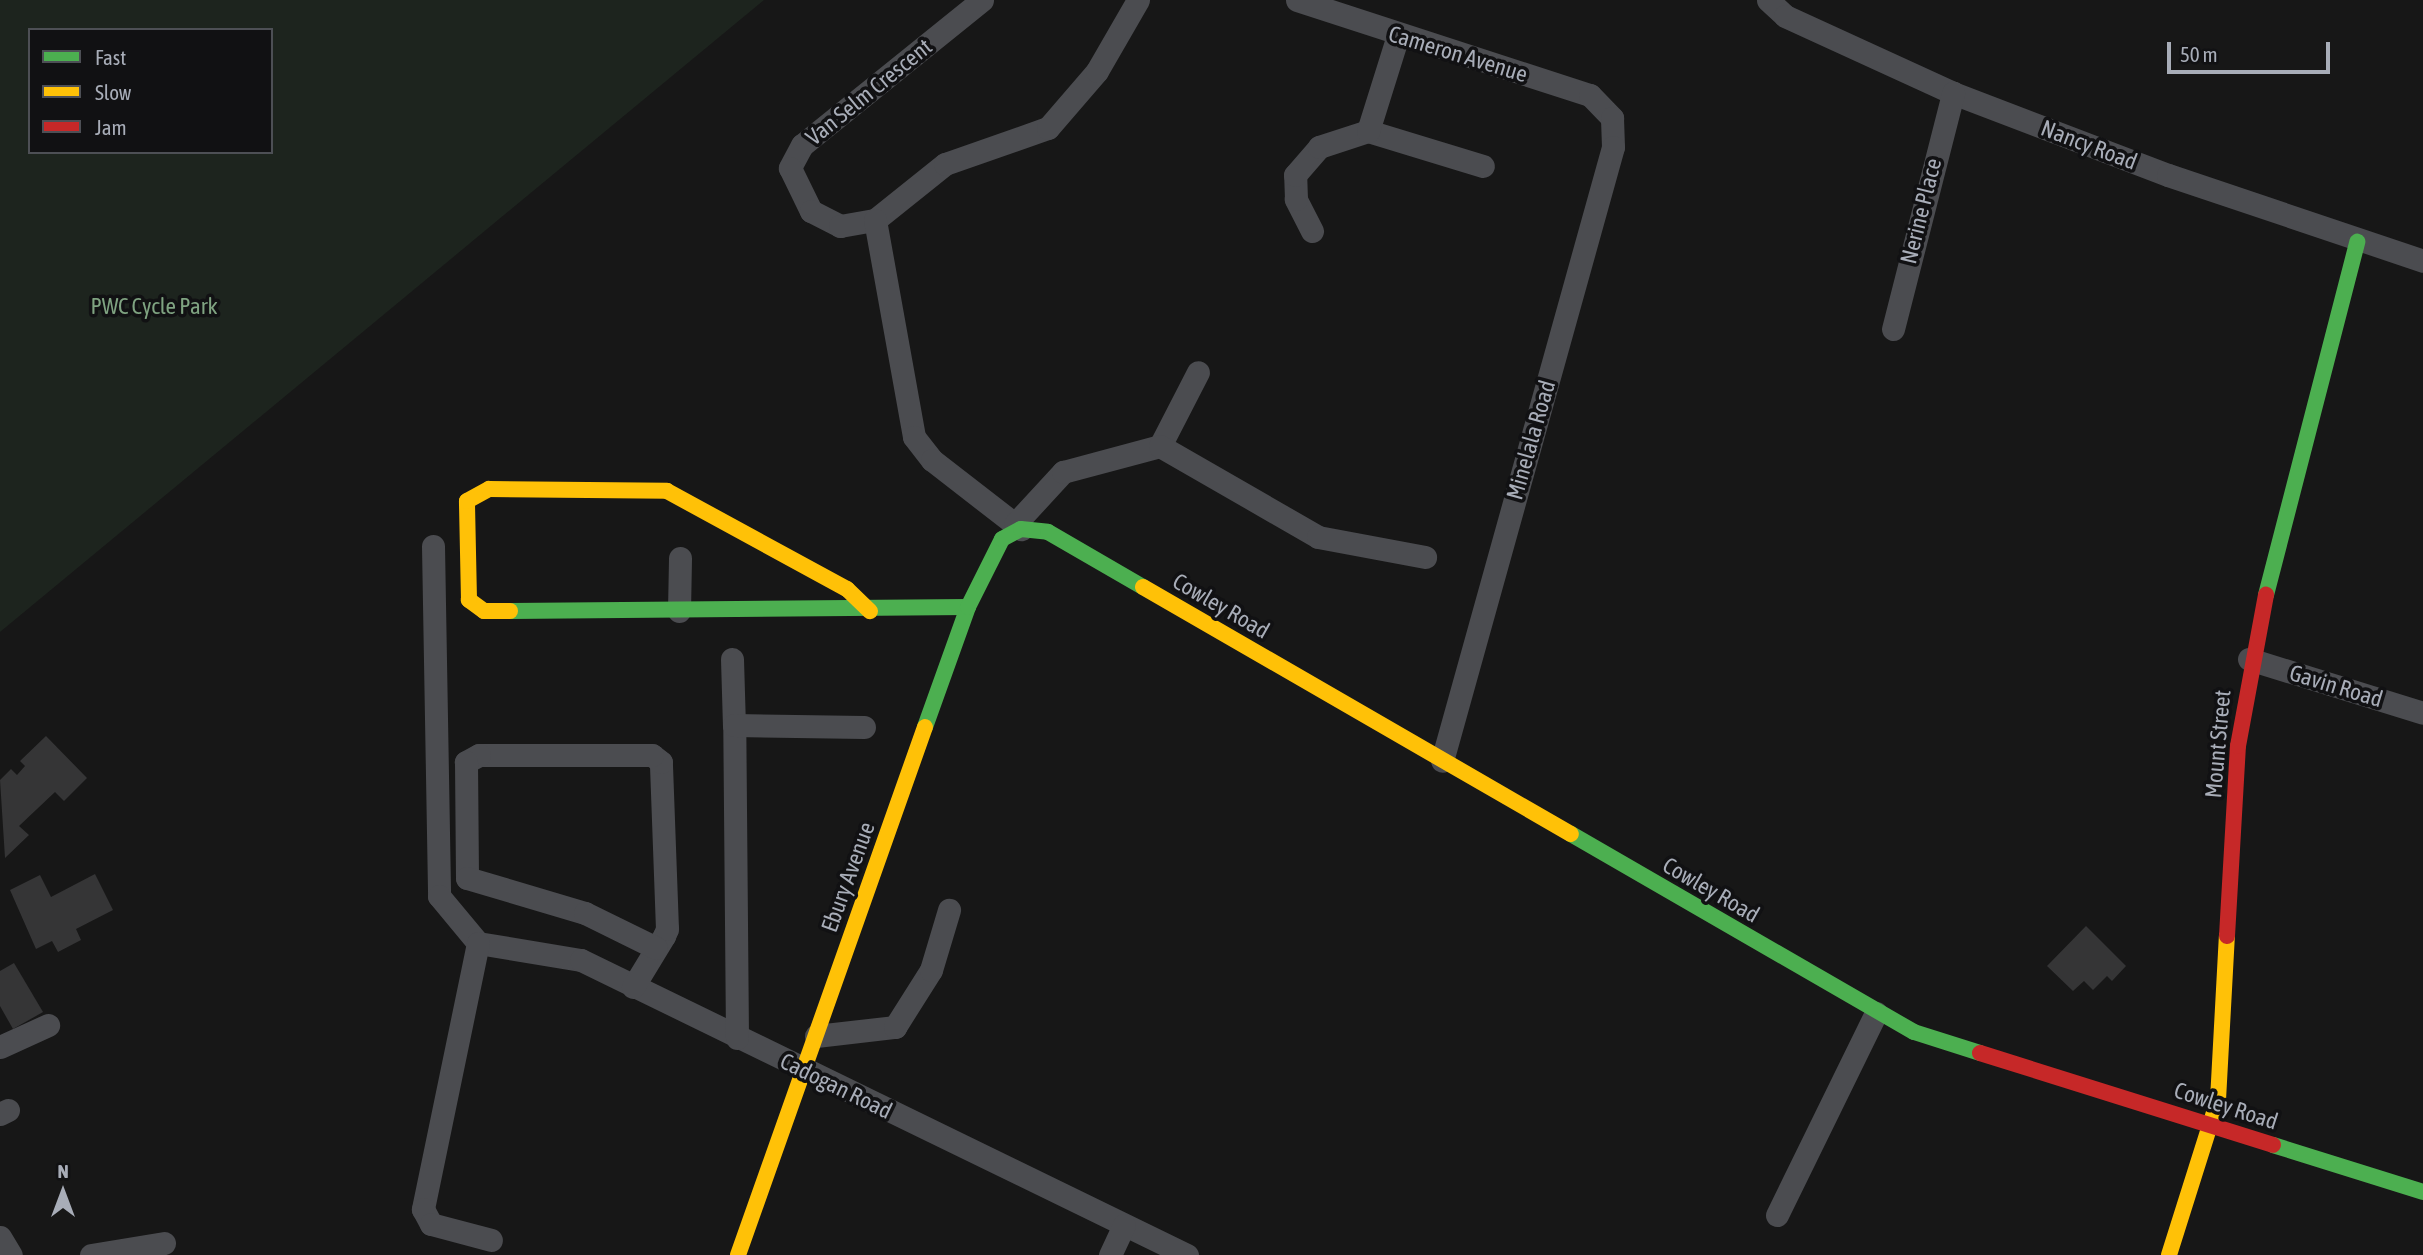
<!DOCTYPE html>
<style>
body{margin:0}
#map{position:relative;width:2423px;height:1255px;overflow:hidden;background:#171717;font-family:"Asap Condensed",sans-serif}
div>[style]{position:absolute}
.green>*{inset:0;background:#1d241e}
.building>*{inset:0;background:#353536}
.street>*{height:23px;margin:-11.5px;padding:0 11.5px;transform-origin:11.5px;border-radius:11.5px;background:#4b4c50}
.fast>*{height:16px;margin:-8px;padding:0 8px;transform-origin:8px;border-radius:8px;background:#4caf50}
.slow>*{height:16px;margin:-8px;padding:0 8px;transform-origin:8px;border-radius:8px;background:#ffc107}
.jam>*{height:16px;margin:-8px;padding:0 8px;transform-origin:8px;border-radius:8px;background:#c62828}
span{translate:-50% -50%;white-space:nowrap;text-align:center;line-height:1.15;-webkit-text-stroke:7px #111113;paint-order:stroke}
.street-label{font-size:23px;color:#a8adb8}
.park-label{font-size:23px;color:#7fa381}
.legend{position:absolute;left:28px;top:28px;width:245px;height:126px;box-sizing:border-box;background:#111113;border:2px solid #4d4f55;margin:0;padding:9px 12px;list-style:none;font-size:21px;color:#a8adb8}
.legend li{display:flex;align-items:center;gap:14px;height:35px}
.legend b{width:35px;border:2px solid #4d4f55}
.north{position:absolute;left:28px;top:1157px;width:70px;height:70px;-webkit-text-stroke:5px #111113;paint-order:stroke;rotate:0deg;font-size:19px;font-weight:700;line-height:28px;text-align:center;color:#a8adb8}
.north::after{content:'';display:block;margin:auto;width:24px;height:32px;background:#a8adb8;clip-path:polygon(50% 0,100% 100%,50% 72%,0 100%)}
.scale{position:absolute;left:2167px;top:42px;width:163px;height:32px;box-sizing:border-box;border:4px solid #a8adb8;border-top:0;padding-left:9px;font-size:21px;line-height:24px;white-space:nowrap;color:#a8adb8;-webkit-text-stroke:5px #111113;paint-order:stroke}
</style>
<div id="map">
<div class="green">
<i style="clip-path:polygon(evenodd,0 0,764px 0,0 632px,0 0,30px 30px,271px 30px,271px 152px,30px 152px,30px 30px)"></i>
</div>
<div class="building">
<i style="clip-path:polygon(46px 736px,87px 778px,64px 801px,55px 792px,19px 826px,29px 835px,5px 858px,0 780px,11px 769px,17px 775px,25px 766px,20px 761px)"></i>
<i style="clip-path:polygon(95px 874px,113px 910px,76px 929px,81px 940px,58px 952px,52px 941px,36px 949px,10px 890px,40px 875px,51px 897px)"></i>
<i style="clip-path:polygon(2086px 926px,2126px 966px,2112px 981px,2107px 976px,2093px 990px,2084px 981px,2073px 991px,2047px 966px)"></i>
<i style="clip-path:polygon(14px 963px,43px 1012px,13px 1029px,0 1006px,0 971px)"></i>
</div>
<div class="street">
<i style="left:982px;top:0;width:231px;rotate:141.1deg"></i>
<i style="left:802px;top:145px;width:26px;rotate:118deg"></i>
<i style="left:790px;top:168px;width:48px;rotate:64deg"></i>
<i style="left:811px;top:211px;width:33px;rotate:27deg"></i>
<i style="left:840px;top:226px;width:36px;rotate:-10deg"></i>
<i style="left:875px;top:220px;width:90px;rotate:-38.7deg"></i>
<i style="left:945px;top:164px;width:109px;rotate:-19.3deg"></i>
<i style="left:1048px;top:128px;width:75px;rotate:-49.3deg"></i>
<i style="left:1097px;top:71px;width:82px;rotate:-60deg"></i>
<i style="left:1297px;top:0;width:308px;rotate:18deg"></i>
<i style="left:1590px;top:95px;width:32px;rotate:46deg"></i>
<i style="left:1612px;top:118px;width:29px;rotate:88deg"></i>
<i style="left:1613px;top:147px;width:637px;rotate:105.56deg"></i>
<i style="left:1768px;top:0;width:23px;rotate:43deg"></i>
<i style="left:1785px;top:16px;width:185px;rotate:24.6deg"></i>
<i style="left:1953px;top:93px;width:230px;rotate:20.9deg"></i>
<i style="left:2168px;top:175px;width:269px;rotate:18.6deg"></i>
<i style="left:1368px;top:131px;width:120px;rotate:16.9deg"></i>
<i style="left:875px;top:220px;width:220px;rotate:79.8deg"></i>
<i style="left:914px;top:437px;width:29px;rotate:52deg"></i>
<i style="left:932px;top:460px;width:113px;rotate:37.8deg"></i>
<i style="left:1312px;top:231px;width:36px;rotate:-117deg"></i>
<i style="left:1296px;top:199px;width:24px;rotate:-92deg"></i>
<i style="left:1295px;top:175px;width:37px;rotate:-49deg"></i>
<i style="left:1319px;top:147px;width:52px;rotate:-18.1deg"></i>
<i style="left:1368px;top:131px;width:101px;rotate:-72.6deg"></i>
<i style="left:1893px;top:329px;width:244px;rotate:-75.7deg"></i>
<i style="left:1160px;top:446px;width:83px;rotate:-62.8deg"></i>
<i style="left:1015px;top:524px;width:71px;rotate:-47.3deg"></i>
<i style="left:1063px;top:472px;width:100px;rotate:-15deg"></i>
<i style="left:1160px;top:446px;width:182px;rotate:29.9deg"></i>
<i style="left:1318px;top:537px;width:109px;rotate:10.6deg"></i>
<i style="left:433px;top:546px;width:350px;rotate:89deg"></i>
<i style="left:439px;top:896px;width:61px;rotate:50.3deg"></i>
<i style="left:679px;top:611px;width:53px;rotate:-88.9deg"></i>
<i style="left:732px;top:659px;width:66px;rotate:88.3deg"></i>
<i style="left:2249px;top:659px;width:182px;rotate:17.2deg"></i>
<i style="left:478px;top:943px;width:104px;rotate:9.4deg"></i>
<i style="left:581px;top:960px;width:674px;rotate:25.96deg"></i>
<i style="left:478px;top:943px;width:272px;rotate:101.7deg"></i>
<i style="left:423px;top:1209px;width:17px;rotate:62deg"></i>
<i style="left:431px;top:1224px;width:62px;rotate:14.9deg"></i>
<i style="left:633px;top:987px;width:60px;rotate:-58.7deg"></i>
<i style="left:664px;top:936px;width:8px;rotate:-67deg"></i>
<i style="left:667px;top:929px;width:167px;rotate:-92.1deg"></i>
<i style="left:661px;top:762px;width:11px;rotate:-142deg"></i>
<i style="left:652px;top:755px;width:173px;rotate:180deg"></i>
<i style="left:479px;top:755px;width:15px;rotate:152deg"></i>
<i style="left:466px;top:762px;width:116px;rotate:89.5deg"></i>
<i style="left:467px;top:878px;width:123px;rotate:16.5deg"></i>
<i style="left:585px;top:913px;width:79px;rotate:26.2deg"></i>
<i style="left:816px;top:1036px;width:80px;rotate:-6.5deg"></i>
<i style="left:895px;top:1027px;width:67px;rotate:-57.7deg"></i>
<i style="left:931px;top:970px;width:63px;rotate:-73.3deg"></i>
<i style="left:737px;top:1038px;width:313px;rotate:-90.5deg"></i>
<i style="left:734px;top:725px;width:130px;rotate:0.9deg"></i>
<i style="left:0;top:1047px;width:53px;rotate:-24.6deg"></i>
<i style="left:0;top:1114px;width:9px;rotate:-27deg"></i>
<i style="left:1777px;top:1215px;width:225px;rotate:-63.9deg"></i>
<i style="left:0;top:1237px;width:21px;rotate:59deg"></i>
<i style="left:91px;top:1255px;width:74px;rotate:-9.3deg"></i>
<i style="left:1110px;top:1255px;width:33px;rotate:-65deg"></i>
</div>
<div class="fast">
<i style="left:2266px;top:595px;width:365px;rotate:-75.5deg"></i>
<i style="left:510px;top:611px;width:458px;rotate:-0.5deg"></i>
<i style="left:925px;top:727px;width:127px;rotate:-70.3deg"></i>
<i style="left:968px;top:607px;width:76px;rotate:-63.4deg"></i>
<i style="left:1002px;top:539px;width:21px;rotate:-28deg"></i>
<i style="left:1021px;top:529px;width:27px;rotate:6deg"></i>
<i style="left:1048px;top:532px;width:110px;rotate:30.1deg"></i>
<i style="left:1571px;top:834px;width:396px;rotate:30deg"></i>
<i style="left:1914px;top:1032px;width:69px;rotate:17.7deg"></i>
<i style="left:2273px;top:1145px;width:157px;rotate:17.4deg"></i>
</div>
<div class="slow">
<i style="left:1143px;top:587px;width:494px;rotate:30deg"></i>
<i style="left:510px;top:611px;width:26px;rotate:180deg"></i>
<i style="left:484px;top:611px;width:19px;rotate:-144deg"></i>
<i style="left:469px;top:600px;width:99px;rotate:-91.2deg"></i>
<i style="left:467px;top:501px;width:25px;rotate:-29deg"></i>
<i style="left:489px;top:489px;width:178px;rotate:0.6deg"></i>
<i style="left:667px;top:491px;width:205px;rotate:28.6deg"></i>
<i style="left:847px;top:589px;width:32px;rotate:44deg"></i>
<i style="left:738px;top:1255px;width:560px;rotate:-70.5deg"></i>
<i style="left:2169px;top:1255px;width:163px;rotate:-72.5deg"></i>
<i style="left:2218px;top:1100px;width:164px;rotate:-86.9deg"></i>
</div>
<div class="jam">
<i style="left:2227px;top:936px;width:190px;rotate:-86.7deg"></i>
<i style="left:2238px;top:746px;width:154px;rotate:-79.5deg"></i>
<i style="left:1980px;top:1053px;width:307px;rotate:17.4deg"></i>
</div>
<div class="street-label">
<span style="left:1458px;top:54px;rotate:17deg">Cameron Avenue</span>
<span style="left:869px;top:92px;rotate:-39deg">Van Selm Crescent</span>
<span style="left:2089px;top:145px;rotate:21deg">Nancy Road</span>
<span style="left:1921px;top:211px;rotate:-76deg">Nerine Place</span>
<span style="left:1531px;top:440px;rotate:-74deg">Minelala Road</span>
<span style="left:1221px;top:606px;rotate:30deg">Cowley Road</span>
<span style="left:2336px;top:686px;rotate:17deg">Gavin Road</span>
<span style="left:2218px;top:744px;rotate:-85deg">Mount Street</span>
<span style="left:848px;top:877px;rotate:-70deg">Ebury Avenue</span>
<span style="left:1711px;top:890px;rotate:30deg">Cowley Road</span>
<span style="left:836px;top:1086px;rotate:26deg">Cadogan Road</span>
<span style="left:2226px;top:1106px;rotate:18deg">Cowley Road</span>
</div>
<div class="park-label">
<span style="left:154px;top:306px">PWC Cycle Park</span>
</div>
<ul class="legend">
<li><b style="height:9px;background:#4caf50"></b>Fast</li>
<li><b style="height:9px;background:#ffc107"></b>Slow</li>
<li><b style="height:9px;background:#c62828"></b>Jam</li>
</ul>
<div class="north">N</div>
<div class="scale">50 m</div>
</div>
